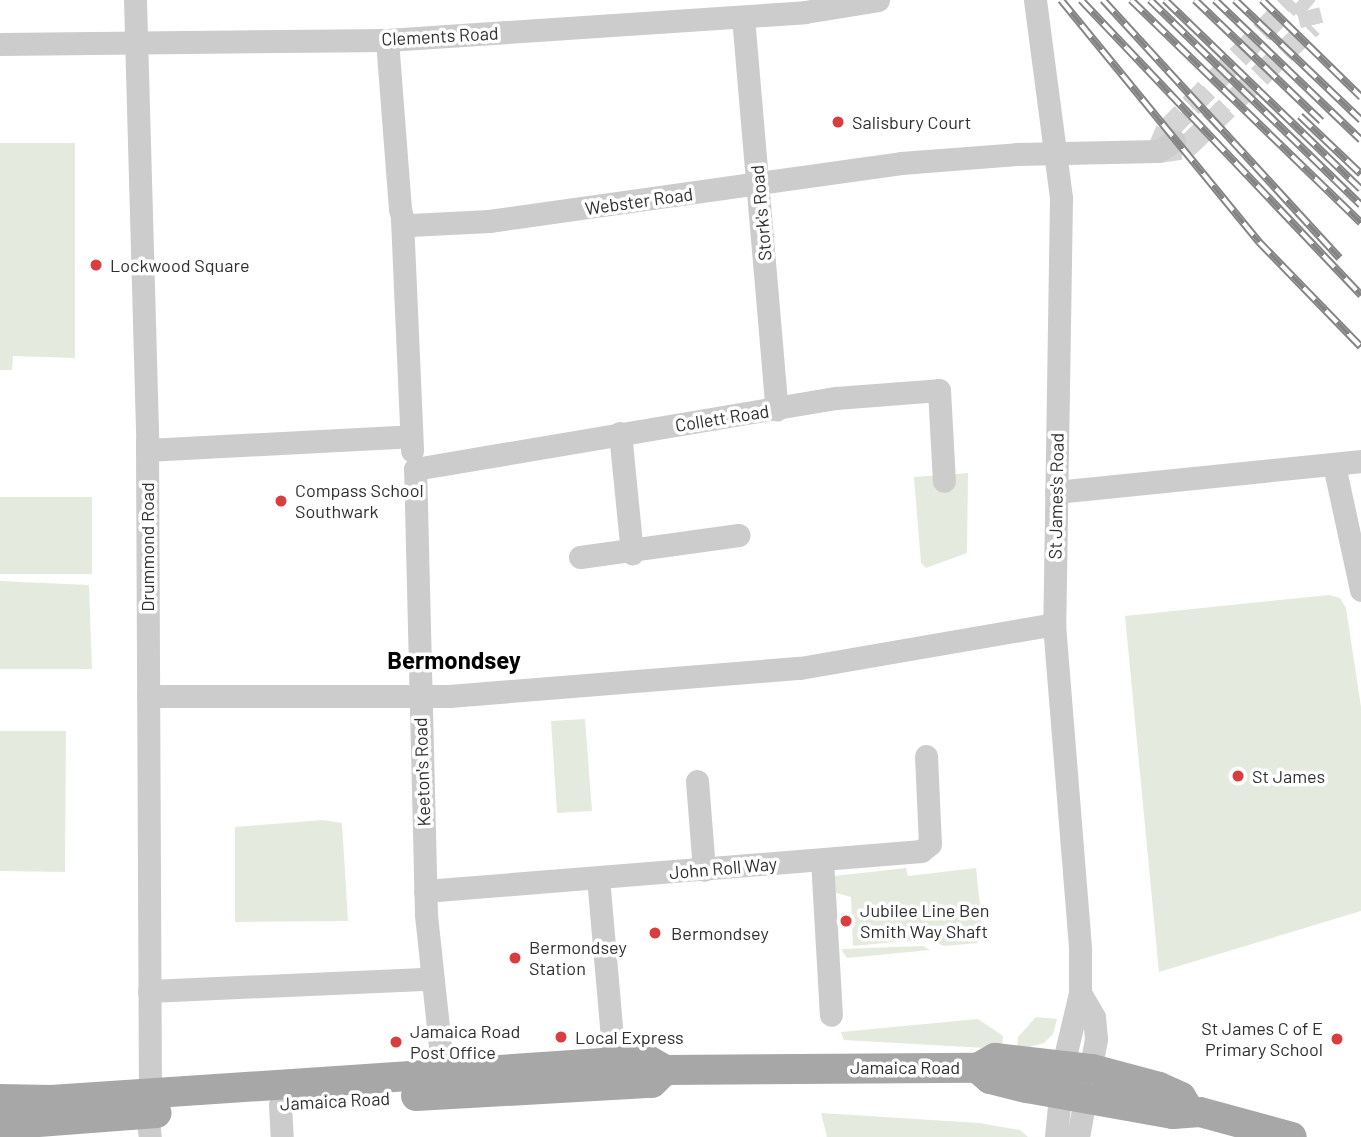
<!DOCTYPE html>
<style>
body{margin:0}
#map{position:relative;width:1361px;height:1137px;overflow:hidden;background:#fff;font-family:Barlow,sans-serif}
div>[style]{position:absolute}
.green>*{inset:0;background:#e4ebde}
.minor-tunnel>*{height:23px;margin-top:-11.5px;transform-origin:0;background:repeating-linear-gradient(90deg,#d5d5d5 0 23px,transparent 0 34px)}
.minor>*{height:23px;margin:-11.5px;padding:0 11.5px;transform-origin:11.5px;border-radius:11.5px;background:#ccc}
.major>*{height:30px;margin:-15px;padding:0 15px;transform-origin:15px;border-radius:15px;background:#a7a7a7}
.rail>*{height:8px;margin-top:-4px;transform-origin:0;background:repeating-linear-gradient(90deg,#fff 0 16px,#848484 0 32px);box-sizing:border-box;border-block:2px solid #848484}
.dots>*{width:19px;height:19px;translate:-50% -50%;box-sizing:border-box;border:4px solid #fff;border-radius:50%}
span{translate:-50% -50%;white-space:nowrap;text-align:center;line-height:1.15;-webkit-text-stroke:7px #fff;paint-order:stroke}
.street-label{font-size:18px;color:#2f2f2f}
.poi-label{font-size:18px;color:#2f2f2f}
.left{translate:0 -50%;text-align:left}
.right{translate:-100% -50%;text-align:right}
.district-label{font-size:24px;color:#000;font-weight:700}
</style>
<div id="map">
<div class="green">
<i style="clip-path:polygon(0 143px,75px 143px,75px 358px,13px 356px,12px 370px,0 370px)"></i>
<i style="clip-path:polygon(968px 473px,967px 553px,926px 568px,921px 563px,914px 477px)"></i>
<i style="clip-path:polygon(0 497px,92px 497px,92px 574px,0 574px)"></i>
<i style="clip-path:polygon(0 581px,89px 585px,92px 669px,0 669px)"></i>
<i style="clip-path:polygon(1329px 595px,1340px 598px,1346px 608px,1361px 707px,1361px 911px,1159px 972px,1125px 616px)"></i>
<i style="clip-path:polygon(585px 719px,592px 811px,557px 813px,551px 721px)"></i>
<i style="clip-path:polygon(0 731px,66px 731px,65px 872px,0 871px)"></i>
<i style="clip-path:polygon(323px 820px,342px 823px,348px 921px,235px 922px,235px 827px)"></i>
<i style="clip-path:polygon(906px 868px,908px 876px,976px 868px,983px 934px,978px 943px,944px 946px,927px 939px,853px 946px,851px 897px,836px 893px,834px 876px)"></i>
<i style="clip-path:polygon(923px 946px,930px 950px,847px 958px,841px 949px)"></i>
<i style="clip-path:polygon(1036px 1017px,1057px 1019px,1053px 1034px,1044px 1043px,1017px 1050px,1018px 1037px)"></i>
<i style="clip-path:polygon(978px 1019px,1003px 1036px,1002px 1049px,844px 1040px,841px 1032px)"></i>
<i style="clip-path:polygon(821px 1113px,979px 1123px,1020px 1130px,1028px 1137px,827px 1137px)"></i>
</div>
<div class="minor-tunnel">
<i style="left:1158px;top:151px;width:28px;rotate:-8deg"></i>
<i style="left:1186px;top:147px;width:175px;rotate:-44.1deg"></i>
<i style="left:1312px;top:25px;width:16px;rotate:-104deg"></i>
<i style="left:1308px;top:9px;width:13px;rotate:-138deg"></i>
<i style="left:1158px;top:151px;width:23px;rotate:-67deg"></i>
<i style="left:1167px;top:130px;width:181px;rotate:-45.9deg"></i>
</div>
<div class="minor">
<i style="left:135px;top:0;width:441px;rotate:88.4deg"></i>
<i style="left:147px;top:441px;width:652px;rotate:89.74deg"></i>
<i style="left:1035px;top:0;width:200px;rotate:82.5deg"></i>
<i style="left:1061px;top:198px;width:426px;rotate:90.9deg"></i>
<i style="left:1054px;top:624px;width:327px;rotate:85.4deg"></i>
<i style="left:1080px;top:950px;width:43px;rotate:90deg"></i>
<i style="left:1080px;top:993px;width:74px;rotate:103.3deg"></i>
<i style="left:1063px;top:1065px;width:72px;rotate:95.6deg"></i>
<i style="left:743px;top:17px;width:394px;rotate:85.1deg"></i>
<i style="left:387px;top:40px;width:169px;rotate:85.6deg"></i>
<i style="left:400px;top:209px;width:16px;rotate:75deg"></i>
<i style="left:404px;top:224px;width:6px;rotate:9deg"></i>
<i style="left:410px;top:225px;width:79px;rotate:-2.9deg"></i>
<i style="left:489px;top:221px;width:416px;rotate:-8deg"></i>
<i style="left:901px;top:163px;width:116px;rotate:-4.4deg"></i>
<i style="left:1017px;top:154px;width:141px;rotate:-1.2deg"></i>
<i style="left:1158px;top:151px;width:19px;rotate:-32deg"></i>
<i style="left:0;top:44px;width:387px;rotate:-0.6deg"></i>
<i style="left:387px;top:40px;width:419px;rotate:-3.8deg"></i>
<i style="left:805px;top:12px;width:74px;rotate:-9.3deg"></i>
<i style="left:402px;top:219px;width:232px;rotate:87.5deg"></i>
<i style="left:620px;top:433px;width:121px;rotate:84.3deg"></i>
<i style="left:147px;top:450px;width:264px;rotate:-3deg"></i>
<i style="left:1334px;top:465px;width:128px;rotate:77.8deg"></i>
<i style="left:1056px;top:492px;width:307px;rotate:-5.8deg"></i>
<i style="left:580px;top:557px;width:160px;rotate:-7.9deg"></i>
<i style="left:148px;top:696px;width:301px"></i>
<i style="left:449px;top:696px;width:352px;rotate:-4.6deg"></i>
<i style="left:800px;top:668px;width:258px;rotate:-9.8deg"></i>
<i style="left:697px;top:781px;width:89px;rotate:85.5deg"></i>
<i style="left:822px;top:860px;width:155px;rotate:86.7deg"></i>
<i style="left:599px;top:889px;width:174px;rotate:85deg"></i>
<i style="left:425px;top:891px;width:498px;rotate:-4.6deg"></i>
<i style="left:921px;top:851px;width:11px;rotate:-38deg"></i>
<i style="left:930px;top:844px;width:88px;rotate:-92.6deg"></i>
<i style="left:149px;top:991px;width:280px;rotate:-2.5deg"></i>
<i style="left:443px;top:1074px;width:161px;rotate:-96.1deg"></i>
<i style="left:426px;top:914px;width:445px;rotate:-91.4deg"></i>
<i style="left:415px;top:469px;width:427px;rotate:-9.6deg"></i>
<i style="left:836px;top:398px;width:103px;rotate:-4.4deg"></i>
<i style="left:939px;top:390px;width:91px;rotate:86.9deg"></i>
<i style="left:280px;top:1104px;width:33px;rotate:87deg"></i>
<i style="left:147px;top:1114px;width:23px;rotate:83deg"></i>
<i style="left:1078px;top:1137px;width:100px;rotate:-79.6deg"></i>
<i style="left:1096px;top:1039px;width:22px;rotate:-95deg"></i>
<i style="left:1094px;top:1017px;width:28px;rotate:-120deg"></i>
</div>
<div class="major">
<i style="left:977px;top:1068px;width:17px;rotate:40deg"></i>
<i style="left:990px;top:1079px;width:38px;rotate:14deg"></i>
<i style="left:1027px;top:1088px;width:148px;rotate:10.1deg"></i>
<i style="left:1173px;top:1114px;width:27px;rotate:-4deg"></i>
<i style="left:1200px;top:1112px;width:95px;rotate:15.2deg"></i>
<i style="left:416px;top:1096px;width:236px;rotate:-3.2deg"></i>
<i style="left:652px;top:1083px;width:18px;rotate:-45deg"></i>
<i style="left:0;top:1099px;width:51px;rotate:1.1deg"></i>
<i style="left:51px;top:1100px;width:598px;rotate:-3.83deg"></i>
<i style="left:648px;top:1060px;width:20px;rotate:30deg"></i>
<i style="left:665px;top:1070px;width:312px;rotate:-0.4deg"></i>
<i style="left:977px;top:1068px;width:21px;rotate:-29deg"></i>
<i style="left:995px;top:1058px;width:98px;rotate:6.5deg"></i>
<i style="left:1092px;top:1069px;width:69px;rotate:15deg"></i>
<i style="left:1159px;top:1087px;width:24px;rotate:24deg"></i>
<i style="left:1181px;top:1097px;width:15px;rotate:58deg"></i>
<i style="left:0;top:1125px;width:157px;rotate:-4.4deg"></i>
</div>
<div class="rail">
<i style="left:1061px;top:0;width:313px;rotate:50.7deg"></i>
<i style="left:1259px;top:242px;width:146px;rotate:45.8deg"></i>
<i style="left:1081px;top:0;width:407px;rotate:46.5deg"></i>
<i style="left:1103px;top:0;width:350px;rotate:47.5deg"></i>
<i style="left:1131px;top:0;width:320px;rotate:44.1deg"></i>
<i style="left:1150px;top:0;width:294px;rotate:44.2deg"></i>
<i style="left:1165px;top:0;width:272px;rotate:44deg"></i>
<i style="left:1195px;top:0;width:175px;rotate:43.8deg"></i>
<i style="left:1215px;top:0;width:202px;rotate:43.8deg"></i>
<i style="left:1235px;top:0;width:174px;rotate:43.6deg"></i>
<i style="left:1262px;top:0;width:139px;rotate:44.4deg"></i>
<i style="left:1300px;top:116px;width:84px;rotate:43.6deg"></i>
</div>
<div class="dots">
<i style="left:838px;top:122px;background:#d93d3d"></i>
<i style="left:96px;top:265px;background:#d93d3d"></i>
<i style="left:281px;top:501px;background:#d93d3d"></i>
<i style="left:1238px;top:776px;background:#d93d3d"></i>
<i style="left:846px;top:921px;background:#d93d3d"></i>
<i style="left:655px;top:933px;background:#d93d3d"></i>
<i style="left:515px;top:958px;background:#d93d3d"></i>
<i style="left:561px;top:1037px;background:#d93d3d"></i>
<i style="left:1337px;top:1039px;background:#d93d3d"></i>
<i style="left:396px;top:1042px;background:#d93d3d"></i>
</div>
<div class="street-label">
<span style="left:440px;top:36px;rotate:-3deg">Clements Road</span>
<span style="left:639px;top:201px;rotate:-8deg">Webster Road</span>
<span style="left:761px;top:213px;rotate:-95deg">Stork's Road</span>
<span style="left:722px;top:418px;rotate:-9deg">Collett Road</span>
<span style="left:1056px;top:496px;rotate:-89deg">St James's Road</span>
<span style="left:147px;top:547px;rotate:-90deg">Drummond Road</span>
<span style="left:422px;top:772px;rotate:-92deg">Keeton's Road</span>
<span style="left:723px;top:868px;rotate:-5deg">John Roll Way</span>
<span style="left:905px;top:1067px">Jamaica Road</span>
<span style="left:335px;top:1101px;rotate:-3deg">Jamaica Road</span>
</div>
<div class="poi-label">
<span class="left" style="left:852px;top:122px">Salisbury Court</span>
<span class="left" style="left:110px;top:265px">Lockwood Square</span>
<span class="left" style="left:295px;top:501px">Compass School<br>Southwark</span>
<span class="left" style="left:1252px;top:776px">St James</span>
<span class="left" style="left:860px;top:921px">Jubilee Line Ben<br>Smith Way Shaft</span>
<span class="left" style="left:671px;top:933px">Bermondsey</span>
<span class="left" style="left:529px;top:958px">Bermondsey<br>Station</span>
<span class="right" style="left:1323px;top:1039px">St James C of E<br>Primary School</span>
<span class="left" style="left:410px;top:1042px">Jamaica Road<br>Post Office</span>
<span class="left" style="left:575px;top:1037px">Local Express</span>
</div>
<div class="district-label">
<span style="left:454px;top:660px">Bermondsey</span>
</div>
</div>
